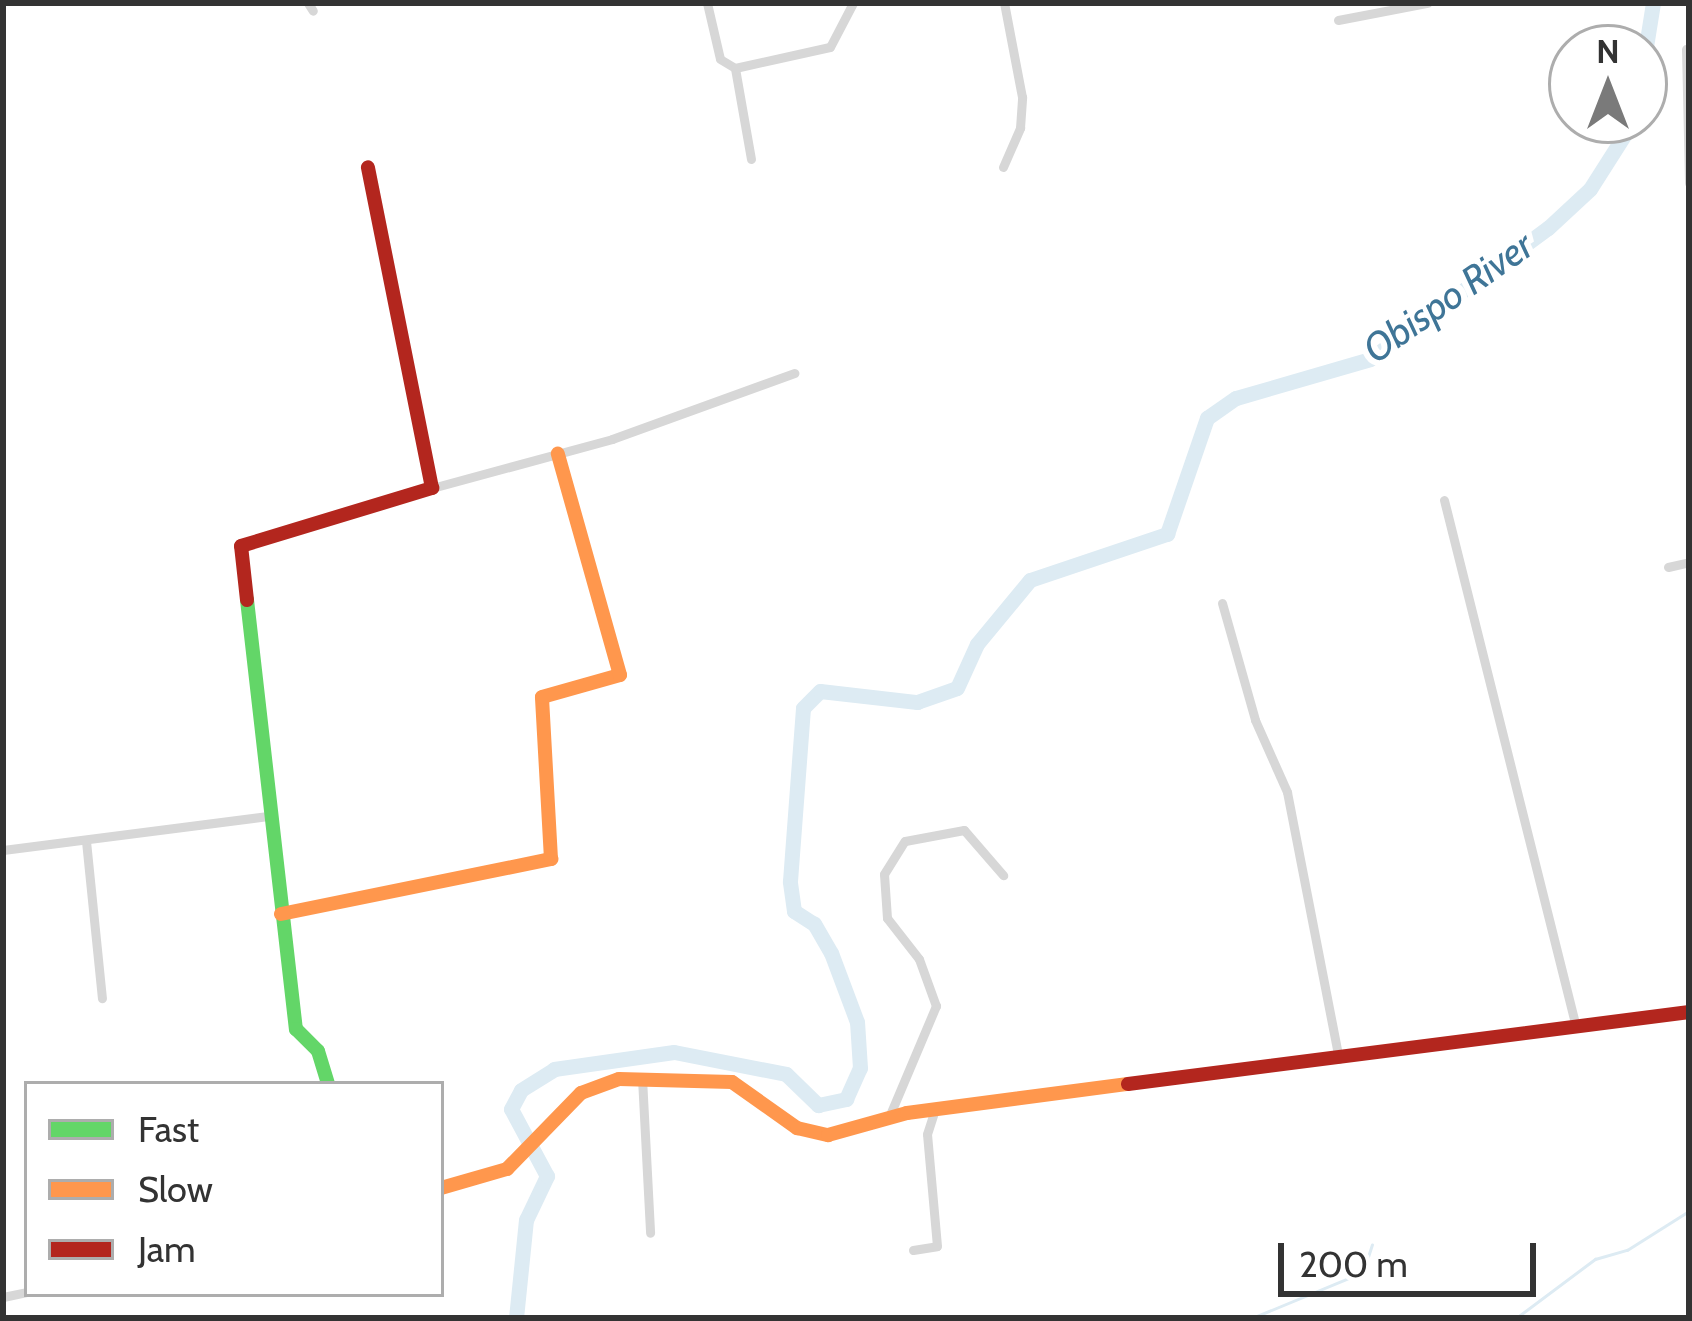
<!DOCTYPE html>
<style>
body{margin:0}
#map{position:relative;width:1692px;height:1321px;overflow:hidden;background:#fff;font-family:Cabin,sans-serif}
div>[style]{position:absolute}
.stream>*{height:3px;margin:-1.5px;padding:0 1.5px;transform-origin:1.5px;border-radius:1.5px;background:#ddebf3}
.river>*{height:15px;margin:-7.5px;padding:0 7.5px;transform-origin:7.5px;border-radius:7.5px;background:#ddebf3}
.street>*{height:9px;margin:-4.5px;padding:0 4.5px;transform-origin:4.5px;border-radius:4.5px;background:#d7d7d7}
.fast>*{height:14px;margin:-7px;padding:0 7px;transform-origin:7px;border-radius:7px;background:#63d668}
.slow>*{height:14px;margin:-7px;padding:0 7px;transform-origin:7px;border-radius:7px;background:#ff974d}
.jam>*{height:14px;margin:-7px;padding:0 7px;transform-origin:7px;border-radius:7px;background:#b3261e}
span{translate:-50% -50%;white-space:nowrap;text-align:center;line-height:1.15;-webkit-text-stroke:12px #fff;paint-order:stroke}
.water-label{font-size:39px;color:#3f7597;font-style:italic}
.frame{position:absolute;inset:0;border:6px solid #333;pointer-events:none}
.legend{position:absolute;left:24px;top:1081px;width:420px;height:216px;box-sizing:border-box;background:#fff;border:3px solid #adadad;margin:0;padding:15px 21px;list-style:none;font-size:36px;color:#333}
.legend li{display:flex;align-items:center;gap:24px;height:60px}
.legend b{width:60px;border:3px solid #adadad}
.north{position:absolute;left:1548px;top:24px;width:120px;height:120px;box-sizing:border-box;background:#fff;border:3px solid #adadad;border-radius:50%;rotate:0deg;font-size:33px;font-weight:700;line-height:48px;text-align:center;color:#333}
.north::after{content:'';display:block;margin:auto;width:42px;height:54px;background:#7a7a7a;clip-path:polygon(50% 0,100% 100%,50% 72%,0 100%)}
.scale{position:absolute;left:1278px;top:1243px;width:258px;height:54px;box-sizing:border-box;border:6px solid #333;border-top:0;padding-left:15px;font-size:36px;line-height:42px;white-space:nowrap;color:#333;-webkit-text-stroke:9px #fff;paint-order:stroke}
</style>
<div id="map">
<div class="stream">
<i style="left:1252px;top:1318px;width:120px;rotate:-22.5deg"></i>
<i style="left:1363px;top:1272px;width:29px;rotate:-72deg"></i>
<i style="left:1516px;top:1318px;width:99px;rotate:-36.8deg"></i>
<i style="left:1595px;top:1259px;width:33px;rotate:-16deg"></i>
<i style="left:1627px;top:1250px;width:73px;rotate:-32.2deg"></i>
</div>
<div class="river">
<i style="left:1644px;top:59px;width:57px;rotate:-80.9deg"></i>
<i style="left:516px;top:1318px;width:99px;rotate:-84.2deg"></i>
<i style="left:526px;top:1220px;width:49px;rotate:-64.5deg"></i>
<i style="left:547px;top:1176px;width:76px;rotate:-118.2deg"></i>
<i style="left:511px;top:1109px;width:21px;rotate:-62deg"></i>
<i style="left:521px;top:1090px;width:39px;rotate:-32deg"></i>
<i style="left:554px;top:1069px;width:121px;rotate:-8.1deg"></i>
<i style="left:674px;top:1052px;width:114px;rotate:11.1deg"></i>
<i style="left:786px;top:1074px;width:45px;rotate:44.1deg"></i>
<i style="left:818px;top:1105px;width:29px;rotate:-12deg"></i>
<i style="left:846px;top:1099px;width:34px;rotate:-66deg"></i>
<i style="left:860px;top:1068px;width:46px;rotate:-93.7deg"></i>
<i style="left:857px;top:1022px;width:74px;rotate:-110.6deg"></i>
<i style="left:831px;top:953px;width:34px;rotate:-120deg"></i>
<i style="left:814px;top:924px;width:24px;rotate:-147deg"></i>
<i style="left:794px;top:911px;width:30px;rotate:-98deg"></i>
<i style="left:790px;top:881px;width:173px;rotate:-85.7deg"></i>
<i style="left:803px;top:708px;width:24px;rotate:-45deg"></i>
<i style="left:820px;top:691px;width:98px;rotate:6.5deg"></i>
<i style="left:917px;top:702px;width:42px;rotate:-19.3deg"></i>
<i style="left:957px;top:688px;width:48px;rotate:-65.6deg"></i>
<i style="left:977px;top:644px;width:83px;rotate:-50.4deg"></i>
<i style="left:1030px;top:580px;width:145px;rotate:-18.6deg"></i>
<i style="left:1167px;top:534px;width:123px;rotate:-71deg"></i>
<i style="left:1207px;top:418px;width:35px;rotate:-35deg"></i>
<i style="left:1236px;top:398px;width:140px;rotate:-16.2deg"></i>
<i style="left:1370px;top:359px;width:221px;rotate:-36.4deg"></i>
<i style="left:1548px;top:228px;width:57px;rotate:-42.9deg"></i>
<i style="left:1590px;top:189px;width:82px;rotate:-57.5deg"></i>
</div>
<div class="street">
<i style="left:308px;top:3px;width:9px;rotate:58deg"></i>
<i style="left:707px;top:3px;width:57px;rotate:76.9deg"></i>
<i style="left:720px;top:59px;width:17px;rotate:31deg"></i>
<i style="left:1338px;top:20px;width:91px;rotate:-10.8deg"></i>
<i style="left:1686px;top:49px;width:134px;rotate:88.7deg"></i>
<i style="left:751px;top:159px;width:92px;rotate:-100deg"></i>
<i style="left:735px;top:68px;width:97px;rotate:-12.5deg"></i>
<i style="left:830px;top:47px;width:50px;rotate:-62.4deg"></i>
<i style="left:1003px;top:167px;width:43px;rotate:-66.4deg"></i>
<i style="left:1020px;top:128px;width:31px;rotate:-86deg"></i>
<i style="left:1022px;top:97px;width:96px;rotate:-100.8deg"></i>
<i style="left:432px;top:488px;width:187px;rotate:-15.2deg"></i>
<i style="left:612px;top:439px;width:194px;rotate:-19.9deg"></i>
<i style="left:1444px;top:500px;width:543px;rotate:75.94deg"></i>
<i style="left:1668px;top:567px;width:22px;rotate:-13deg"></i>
<i style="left:1222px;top:603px;width:122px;rotate:74.2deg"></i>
<i style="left:1255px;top:720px;width:79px;rotate:66deg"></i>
<i style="left:1287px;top:792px;width:272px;rotate:79deg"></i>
<i style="left:86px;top:841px;width:158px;rotate:84.2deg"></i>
<i style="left:3px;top:850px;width:267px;rotate:-7.3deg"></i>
<i style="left:642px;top:1078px;width:155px;rotate:87deg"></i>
<i style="left:889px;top:1117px;width:121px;rotate:-67.1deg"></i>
<i style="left:936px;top:1006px;width:50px;rotate:-109.9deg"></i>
<i style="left:919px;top:959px;width:52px;rotate:-128deg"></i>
<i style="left:887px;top:918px;width:44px;rotate:-93.9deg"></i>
<i style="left:884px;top:874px;width:39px;rotate:-58deg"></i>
<i style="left:905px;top:841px;width:60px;rotate:-10.6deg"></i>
<i style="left:964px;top:830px;width:60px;rotate:49.1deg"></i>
<i style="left:913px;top:1250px;width:24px;rotate:-9deg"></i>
<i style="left:937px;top:1246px;width:112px;rotate:-95.1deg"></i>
<i style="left:927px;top:1134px;width:25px;rotate:-72deg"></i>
<i style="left:3px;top:1297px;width:25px;rotate:-12deg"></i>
</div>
<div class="fast">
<i style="left:247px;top:600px;width:432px;rotate:83.5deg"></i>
<i style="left:296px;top:1029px;width:31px;rotate:45deg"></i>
<i style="left:318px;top:1051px;width:34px;rotate:73deg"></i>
</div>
<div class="slow">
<i style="left:281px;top:914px;width:276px;rotate:-11.5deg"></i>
<i style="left:551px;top:859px;width:162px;rotate:-93.2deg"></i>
<i style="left:542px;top:697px;width:81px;rotate:-15.8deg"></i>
<i style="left:620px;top:675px;width:230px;rotate:-105.7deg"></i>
<i style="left:441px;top:1188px;width:69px;rotate:-16.1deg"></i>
<i style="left:507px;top:1169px;width:106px;rotate:-45.8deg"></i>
<i style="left:581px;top:1093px;width:40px;rotate:-20.2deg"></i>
<i style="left:619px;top:1079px;width:113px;rotate:1.5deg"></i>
<i style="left:732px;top:1082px;width:80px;rotate:35.3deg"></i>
<i style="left:797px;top:1128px;width:32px;rotate:13deg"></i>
<i style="left:828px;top:1135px;width:82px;rotate:-15.6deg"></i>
<i style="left:907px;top:1113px;width:223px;rotate:-7.5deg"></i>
</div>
<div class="jam">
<i style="left:247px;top:600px;width:54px;rotate:-96.3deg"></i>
<i style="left:241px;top:546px;width:200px;rotate:-16.9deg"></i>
<i style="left:432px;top:488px;width:327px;rotate:-101.3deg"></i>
<i style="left:1128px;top:1084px;width:566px;rotate:-7.31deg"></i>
</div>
<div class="water-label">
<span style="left:1448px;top:297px;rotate:-35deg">Obispo River</span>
</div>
<div class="frame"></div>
<ul class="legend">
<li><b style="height:15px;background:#63d668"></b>Fast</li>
<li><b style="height:15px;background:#ff974d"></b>Slow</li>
<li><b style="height:15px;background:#b3261e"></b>Jam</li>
</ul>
<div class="north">N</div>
<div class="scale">200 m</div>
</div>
